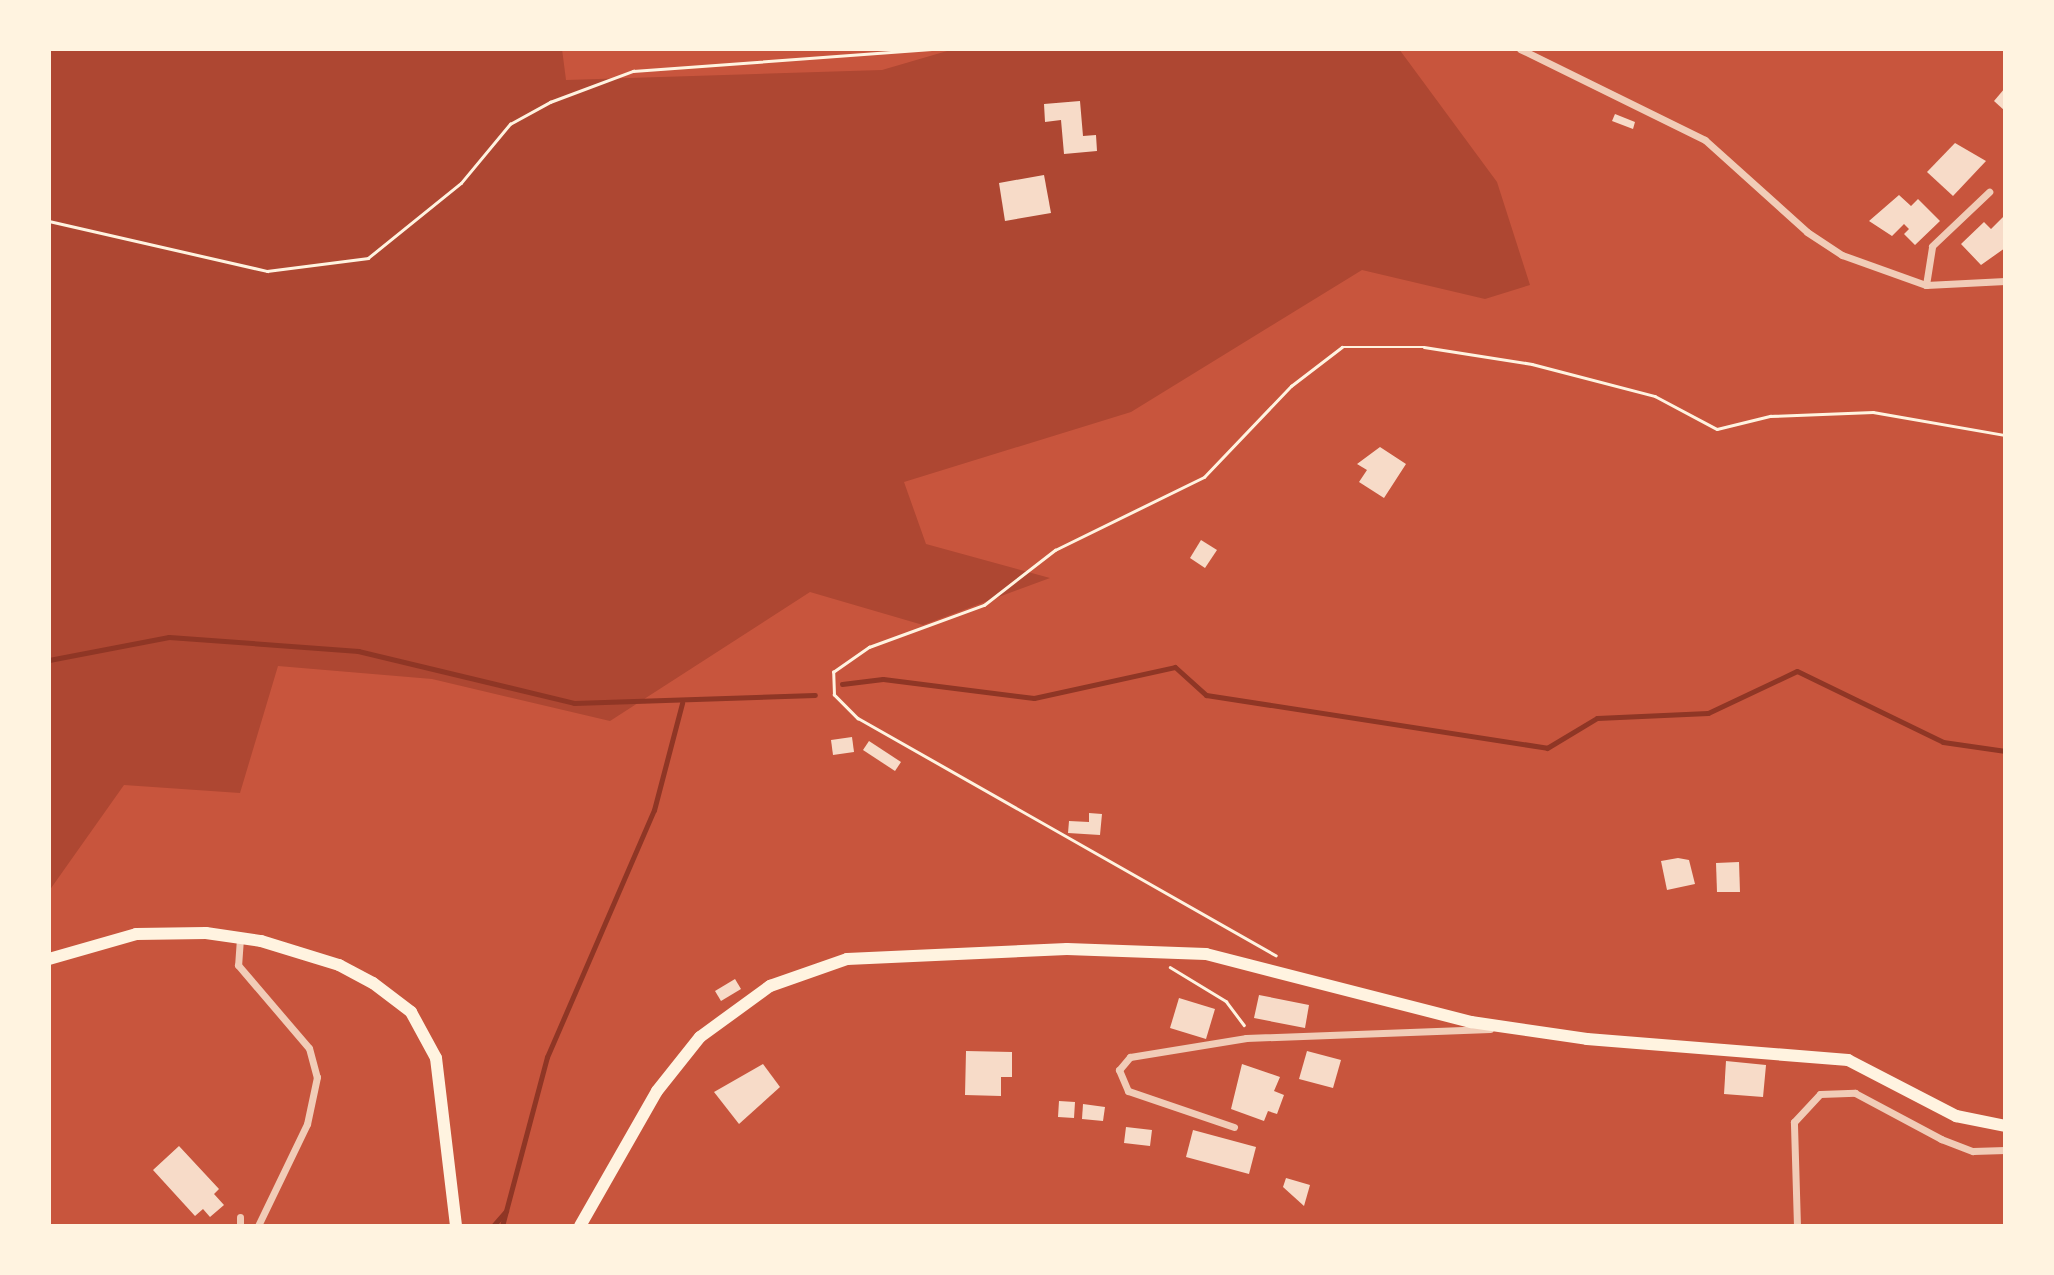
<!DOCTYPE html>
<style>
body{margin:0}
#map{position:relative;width:2054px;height:1275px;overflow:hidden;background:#c8553d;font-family:Overpass,sans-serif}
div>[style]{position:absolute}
.green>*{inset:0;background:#ae4732}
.stream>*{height:5px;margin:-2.5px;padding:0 2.5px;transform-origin:2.5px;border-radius:2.5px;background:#8f3625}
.building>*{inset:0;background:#f7dbc8}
.path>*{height:2.5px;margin:-1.25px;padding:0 1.25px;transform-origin:1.25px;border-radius:1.25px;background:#fff3e0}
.minor>*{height:7px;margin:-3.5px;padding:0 3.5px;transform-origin:3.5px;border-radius:3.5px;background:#f1ccb7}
.primary>*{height:12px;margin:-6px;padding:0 6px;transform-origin:6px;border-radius:6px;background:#fff3e0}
span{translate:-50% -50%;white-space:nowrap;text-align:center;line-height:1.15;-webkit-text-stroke:5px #fff3e0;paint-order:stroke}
.frame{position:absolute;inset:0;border:51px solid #fff3e0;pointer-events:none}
</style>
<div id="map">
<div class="green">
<i style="clip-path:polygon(49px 49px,562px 49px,566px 80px,882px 70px,954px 49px,1399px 49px,1497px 182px,1530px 285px,1485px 299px,1362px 270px,1131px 412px,904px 482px,926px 544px,1050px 578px,923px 625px,810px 592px,610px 721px,432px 679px,278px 666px,240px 793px,124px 785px,49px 891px)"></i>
</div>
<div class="stream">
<i style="left:49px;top:660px;width:122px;rotate:-10.9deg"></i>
<i style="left:169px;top:637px;width:190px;rotate:4.2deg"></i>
<i style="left:358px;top:651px;width:222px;rotate:13.5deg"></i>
<i style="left:574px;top:703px;width:241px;rotate:-1.9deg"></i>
<i style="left:842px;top:684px;width:41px;rotate:-7deg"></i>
<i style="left:883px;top:679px;width:152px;rotate:7.2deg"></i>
<i style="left:1034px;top:698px;width:144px;rotate:-12.4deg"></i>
<i style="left:1175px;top:667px;width:42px;rotate:42.1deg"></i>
<i style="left:1206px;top:695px;width:345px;rotate:8.8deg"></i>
<i style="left:1547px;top:748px;width:58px;rotate:-31deg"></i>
<i style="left:1597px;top:718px;width:111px;rotate:-2.6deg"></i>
<i style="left:1708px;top:713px;width:98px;rotate:-25.3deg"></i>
<i style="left:1797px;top:671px;width:162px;rotate:25.9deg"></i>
<i style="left:1943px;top:742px;width:63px;rotate:8.3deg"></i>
<i style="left:493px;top:1226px;width:20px;rotate:-49deg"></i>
<i style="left:502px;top:1226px;width:175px;rotate:-75.1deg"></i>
<i style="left:547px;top:1057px;width:269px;rotate:-66.6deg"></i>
<i style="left:654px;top:810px;width:111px;rotate:-75.3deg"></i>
</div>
<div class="building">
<i style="clip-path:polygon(2005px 88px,2005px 111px,1994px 101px)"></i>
<i style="clip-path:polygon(1080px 101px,1083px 136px,1096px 135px,1097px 151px,1064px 154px,1061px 120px,1045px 122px,1044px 104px)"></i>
<i style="clip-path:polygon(1615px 114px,1635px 122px,1633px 129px,1612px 121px)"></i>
<i style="clip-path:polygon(1955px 143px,1986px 161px,1953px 196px,1927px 172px)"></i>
<i style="clip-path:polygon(1044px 175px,1051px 213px,1005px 221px,999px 183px)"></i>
<i style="clip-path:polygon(1899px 195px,1911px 206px,1918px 199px,1940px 221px,1915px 245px,1904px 234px,1909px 229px,1904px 224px,1892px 236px,1869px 221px)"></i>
<i style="clip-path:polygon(2005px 215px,2005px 248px,1981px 265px,1961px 244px,1984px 222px,1991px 229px)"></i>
<i style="clip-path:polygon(1380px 447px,1406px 464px,1384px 498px,1359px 482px,1367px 470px,1357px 464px)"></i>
<i style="clip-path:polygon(1201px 540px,1217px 550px,1205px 568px,1190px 558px)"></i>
<i style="clip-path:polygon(852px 737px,854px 752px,833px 755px,831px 740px)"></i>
<i style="clip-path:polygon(869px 741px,901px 762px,895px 771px,863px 750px)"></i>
<i style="clip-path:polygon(1089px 813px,1102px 814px,1100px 835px,1068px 833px,1069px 821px,1089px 822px)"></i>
<i style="clip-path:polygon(1678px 858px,1689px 860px,1695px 884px,1667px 890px,1661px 861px)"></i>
<i style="clip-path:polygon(1739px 862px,1740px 892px,1717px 892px,1716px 863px)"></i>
<i style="clip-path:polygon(735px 979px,741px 989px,721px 1001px,715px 991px)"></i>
<i style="clip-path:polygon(1259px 995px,1309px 1005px,1305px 1028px,1254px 1018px)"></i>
<i style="clip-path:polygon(1179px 998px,1215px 1009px,1206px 1039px,1170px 1028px)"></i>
<i style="clip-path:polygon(966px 1051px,1012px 1052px,1012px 1077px,1001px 1077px,1001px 1096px,965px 1095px)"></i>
<i style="clip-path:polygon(1307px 1051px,1341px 1060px,1333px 1088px,1299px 1079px)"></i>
<i style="clip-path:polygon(1726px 1061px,1766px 1065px,1763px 1097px,1724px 1094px)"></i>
<i style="clip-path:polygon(763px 1064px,780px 1087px,739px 1124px,714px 1092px)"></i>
<i style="clip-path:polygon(1242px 1064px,1280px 1077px,1274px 1091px,1284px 1095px,1277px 1114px,1268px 1111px,1264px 1121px,1231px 1109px)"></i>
<i style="clip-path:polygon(1059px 1101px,1075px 1102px,1074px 1118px,1058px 1117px)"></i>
<i style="clip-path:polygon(1083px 1104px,1105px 1107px,1103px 1121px,1082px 1119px)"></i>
<i style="clip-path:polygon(1126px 1127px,1152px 1130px,1150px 1146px,1124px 1143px)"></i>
<i style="clip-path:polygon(1193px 1130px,1256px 1147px,1249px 1174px,1186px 1157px)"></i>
<i style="clip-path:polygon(179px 1146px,219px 1189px,214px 1194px,224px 1205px,210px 1217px,203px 1209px,195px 1216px,153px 1170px)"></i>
<i style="clip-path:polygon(1286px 1178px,1310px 1185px,1304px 1206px,1283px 1187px)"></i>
</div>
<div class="path">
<i style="left:49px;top:221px;width:224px;rotate:12.9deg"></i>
<i style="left:267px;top:271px;width:102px;rotate:-7.3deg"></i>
<i style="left:368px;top:258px;width:119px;rotate:-38.9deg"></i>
<i style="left:461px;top:183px;width:77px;rotate:-50.3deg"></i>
<i style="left:510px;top:124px;width:46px;rotate:-28.8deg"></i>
<i style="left:550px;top:102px;width:89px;rotate:-20.5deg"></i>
<i style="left:633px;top:71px;width:299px;rotate:-4.2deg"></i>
<i style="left:1276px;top:956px;width:481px;rotate:-150.4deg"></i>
<i style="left:858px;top:719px;width:34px;rotate:-135deg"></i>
<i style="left:834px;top:695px;width:23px;rotate:-92deg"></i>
<i style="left:833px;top:672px;width:44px;rotate:-34.8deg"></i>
<i style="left:869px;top:647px;width:122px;rotate:-20.1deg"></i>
<i style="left:984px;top:605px;width:90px;rotate:-37.8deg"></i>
<i style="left:1055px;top:550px;width:166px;rotate:-26.1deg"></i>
<i style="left:1204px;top:477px;width:126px;rotate:-46.3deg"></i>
<i style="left:1291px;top:386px;width:64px;rotate:-37.4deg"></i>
<i style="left:1342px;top:347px;width:82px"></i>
<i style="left:1424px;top:347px;width:109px;rotate:8.9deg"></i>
<i style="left:1532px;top:364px;width:127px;rotate:14.6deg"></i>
<i style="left:1655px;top:396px;width:70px;rotate:28deg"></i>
<i style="left:1717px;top:429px;width:55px;rotate:-13.8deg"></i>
<i style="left:1770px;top:416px;width:103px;rotate:-2.2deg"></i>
<i style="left:1873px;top:412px;width:134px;rotate:9.9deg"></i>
<i style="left:1170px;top:967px;width:66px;rotate:31.3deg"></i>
<i style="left:1226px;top:1001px;width:30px;rotate:53deg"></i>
</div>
<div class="minor">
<i style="left:1520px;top:49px;width:206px;rotate:26.2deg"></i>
<i style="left:1705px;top:140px;width:137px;rotate:42deg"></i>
<i style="left:1807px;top:232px;width:42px;rotate:33.3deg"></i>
<i style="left:1842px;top:255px;width:89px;rotate:19.7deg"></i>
<i style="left:1926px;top:285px;width:79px;rotate:-2.9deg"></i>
<i style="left:1926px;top:285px;width:39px;rotate:-81deg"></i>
<i style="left:1932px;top:246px;width:79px;rotate:-43.5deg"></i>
<i style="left:240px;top:938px;width:27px;rotate:94deg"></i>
<i style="left:238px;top:965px;width:109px;rotate:49.5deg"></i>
<i style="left:309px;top:1048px;width:30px;rotate:75deg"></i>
<i style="left:317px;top:1077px;width:48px;rotate:102deg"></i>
<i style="left:307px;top:1124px;width:113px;rotate:115.7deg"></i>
<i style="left:1234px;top:1127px;width:112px;rotate:-161.2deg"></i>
<i style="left:1128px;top:1091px;width:23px;rotate:-113deg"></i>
<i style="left:1119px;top:1070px;width:17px;rotate:-50deg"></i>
<i style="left:1130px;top:1057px;width:118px;rotate:-9.3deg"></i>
<i style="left:1246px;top:1038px;width:244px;rotate:-2.1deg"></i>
<i style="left:240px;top:1226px;width:9px;rotate:-90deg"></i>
<i style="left:1797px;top:1226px;width:104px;rotate:-91.7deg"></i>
<i style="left:1794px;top:1122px;width:38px;rotate:-47deg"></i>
<i style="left:1820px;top:1094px;width:35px;rotate:-2deg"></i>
<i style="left:1855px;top:1093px;width:98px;rotate:28.1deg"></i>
<i style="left:1941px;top:1139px;width:34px;rotate:21deg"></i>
<i style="left:1973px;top:1151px;width:32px;rotate:-2deg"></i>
</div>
<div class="primary">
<i style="left:49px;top:959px;width:91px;rotate:-16deg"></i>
<i style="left:136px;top:934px;width:70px;rotate:-0.8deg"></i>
<i style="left:206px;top:933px;width:56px;rotate:8.3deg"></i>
<i style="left:261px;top:941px;width:82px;rotate:17.1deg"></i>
<i style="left:339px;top:965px;width:38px;rotate:28deg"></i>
<i style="left:373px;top:983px;width:48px;rotate:37.3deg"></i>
<i style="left:411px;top:1012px;width:52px;rotate:61.5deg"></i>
<i style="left:436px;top:1058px;width:169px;rotate:83.2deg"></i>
<i style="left:580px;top:1226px;width:155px;rotate:-60.3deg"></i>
<i style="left:657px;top:1091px;width:69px;rotate:-51.5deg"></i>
<i style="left:700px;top:1037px;width:87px;rotate:-36.1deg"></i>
<i style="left:770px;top:986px;width:82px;rotate:-19.3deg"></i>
<i style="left:847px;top:959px;width:220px;rotate:-2.6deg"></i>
<i style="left:1067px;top:949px;width:139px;rotate:2.1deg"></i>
<i style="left:1206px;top:954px;width:274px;rotate:14.4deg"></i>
<i style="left:1471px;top:1022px;width:117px;rotate:8.3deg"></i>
<i style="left:1587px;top:1039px;width:262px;rotate:4.6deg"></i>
<i style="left:1848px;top:1060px;width:122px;rotate:27.4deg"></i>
<i style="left:1956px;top:1116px;width:50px;rotate:11.5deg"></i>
</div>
<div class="frame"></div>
</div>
